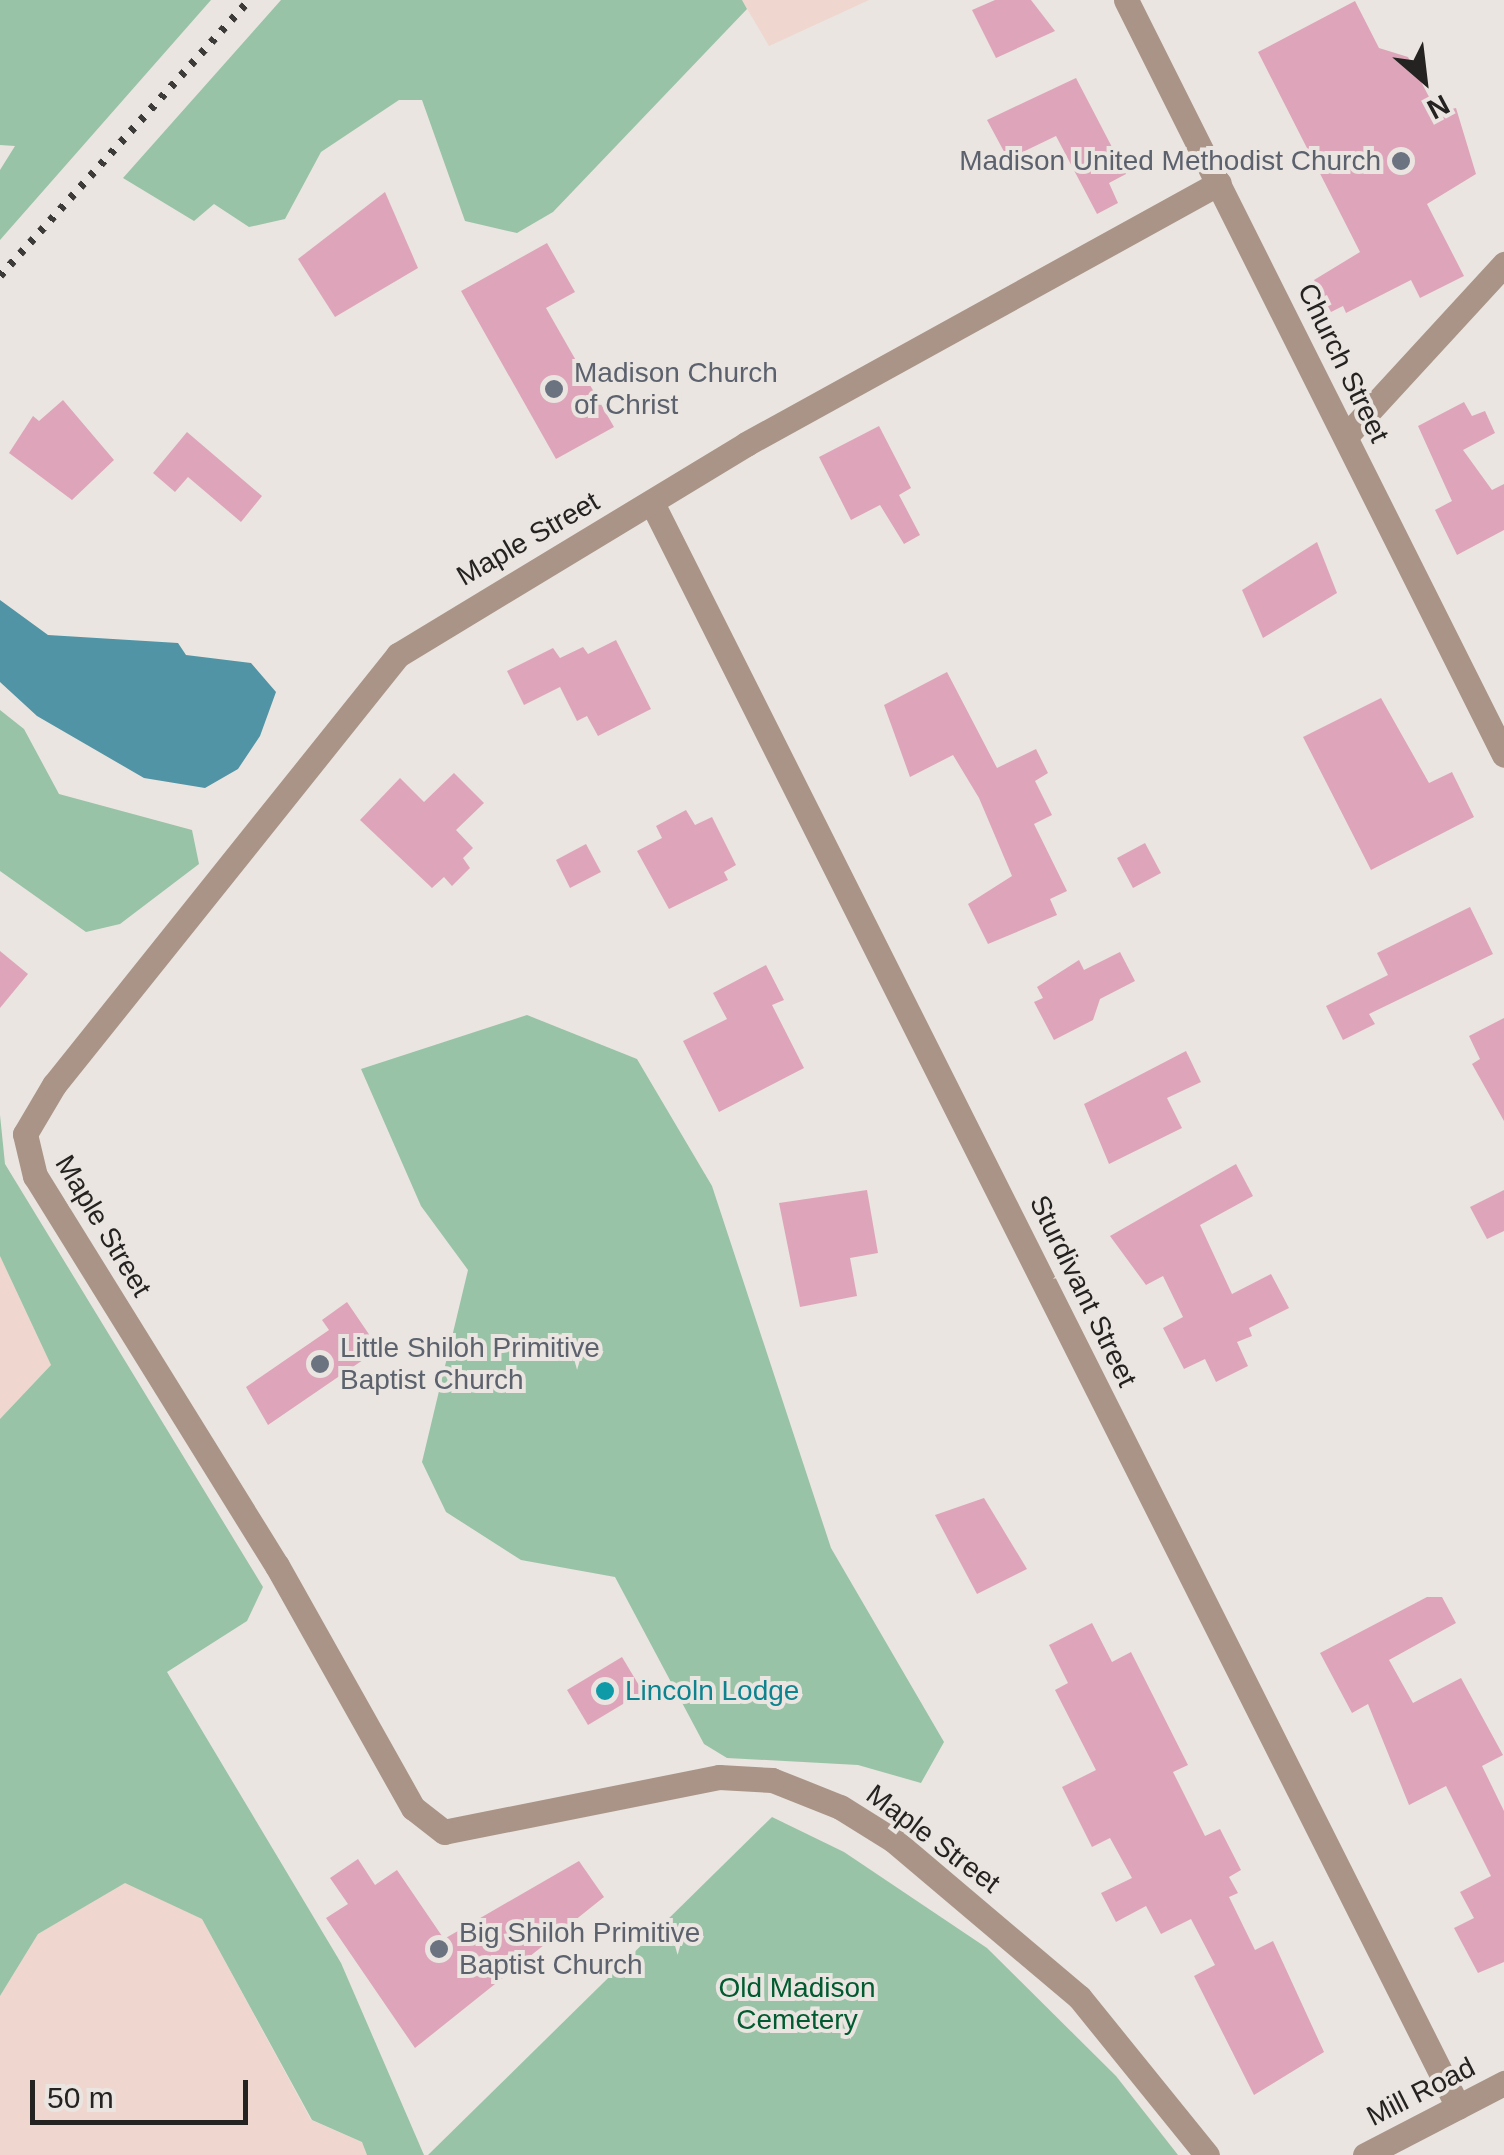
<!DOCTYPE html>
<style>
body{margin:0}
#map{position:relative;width:1504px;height:2155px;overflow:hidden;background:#eae5e0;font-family:Helvetica,sans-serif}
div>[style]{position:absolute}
.commercial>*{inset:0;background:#efd6ce}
.green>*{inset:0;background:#99c3a6}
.water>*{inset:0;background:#5194a5}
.building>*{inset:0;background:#dea5ba}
.minor>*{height:25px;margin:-12.5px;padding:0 12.5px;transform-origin:12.5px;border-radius:12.5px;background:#aa9487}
.tertiary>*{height:25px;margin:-12.5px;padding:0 12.5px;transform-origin:12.5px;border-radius:12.5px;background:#aa9487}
.rail>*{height:8px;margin-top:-4px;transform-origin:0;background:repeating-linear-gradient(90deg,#3d3b39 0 5px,transparent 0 15px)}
.dots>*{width:28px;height:28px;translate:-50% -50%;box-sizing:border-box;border:5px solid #eae5e0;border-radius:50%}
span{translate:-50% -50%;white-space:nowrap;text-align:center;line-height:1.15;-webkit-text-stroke:8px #eae5e0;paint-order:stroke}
.worship-label{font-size:28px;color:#5b616d}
.right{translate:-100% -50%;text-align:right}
.left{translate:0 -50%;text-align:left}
.street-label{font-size:28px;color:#252321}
.culture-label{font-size:28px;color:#0d838f}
.park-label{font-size:28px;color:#005b30}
.north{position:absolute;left:1374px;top:30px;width:100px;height:100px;-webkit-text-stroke:8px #eae5e0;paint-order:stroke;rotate:152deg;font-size:28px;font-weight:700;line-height:40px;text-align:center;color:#252321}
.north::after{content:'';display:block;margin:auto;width:35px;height:45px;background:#252321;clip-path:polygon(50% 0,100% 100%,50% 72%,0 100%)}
.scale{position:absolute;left:30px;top:2080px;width:218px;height:45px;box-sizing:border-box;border:5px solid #252321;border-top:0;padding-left:12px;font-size:30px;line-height:35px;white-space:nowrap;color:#252321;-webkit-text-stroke:8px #eae5e0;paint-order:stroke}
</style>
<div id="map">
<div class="commercial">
<i style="clip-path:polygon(742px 0,869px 0,769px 46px)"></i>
<i style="clip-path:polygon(0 1256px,51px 1365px,0 1419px)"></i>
<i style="clip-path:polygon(125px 1882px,202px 1919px,311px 2120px,362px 2142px,367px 2155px,0 2155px,0 1996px,38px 1934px)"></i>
</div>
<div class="green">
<i style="clip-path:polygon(0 0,211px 0,0 240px,0 170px,15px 146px,0 145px)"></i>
<i style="clip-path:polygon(281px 0,742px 0,747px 9px,553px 212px,517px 233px,465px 221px,422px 100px,399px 100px,321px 152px,285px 219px,249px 227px,214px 204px,194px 221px,123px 178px)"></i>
<i style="clip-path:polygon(0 710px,24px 729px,59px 794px,192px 830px,199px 864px,120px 924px,86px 932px,0 871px)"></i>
<i style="clip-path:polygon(527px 1015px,637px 1059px,712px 1186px,831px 1548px,944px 1742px,921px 1783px,858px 1765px,727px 1758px,704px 1744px,615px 1577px,521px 1560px,446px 1512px,422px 1462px,468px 1270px,421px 1206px,361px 1069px)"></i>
<i style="clip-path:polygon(0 1115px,5px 1164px,263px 1587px,247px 1621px,167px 1672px,341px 1963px,424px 2155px,367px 2155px,362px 2142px,312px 2120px,202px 1919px,125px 1883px,38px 1934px,0 1996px,0 1419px,51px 1365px,0 1256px)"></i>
<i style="clip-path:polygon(772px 1817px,844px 1852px,987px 1948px,1116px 2076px,1178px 2155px,428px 2155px)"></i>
</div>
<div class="water">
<i style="clip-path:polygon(0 600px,48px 635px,178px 643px,186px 655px,251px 663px,276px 692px,260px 736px,238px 769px,205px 788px,144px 778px,37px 716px,0 682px)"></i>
</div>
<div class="building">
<i style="clip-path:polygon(995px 0,1031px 0,1055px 31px,996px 58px,972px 10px)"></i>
<i style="clip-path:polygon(1355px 1px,1379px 48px,1408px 57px,1437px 112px,1456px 108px,1476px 174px,1427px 204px,1464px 276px,1420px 298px,1411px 280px,1346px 313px,1343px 306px,1331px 312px,1314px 280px,1360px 252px,1258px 52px)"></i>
<i style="clip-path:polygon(1076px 78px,1126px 174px,1109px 183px,1118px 203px,1097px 214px,1056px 136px,1008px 159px,987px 120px)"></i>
<i style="clip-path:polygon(385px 192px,418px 268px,335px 317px,298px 259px)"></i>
<i style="clip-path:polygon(547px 243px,575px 292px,546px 308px,614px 427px,556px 459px,461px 291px)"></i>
<i style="clip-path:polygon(63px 400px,114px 460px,72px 500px,9px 453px,33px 416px,39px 421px)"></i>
<i style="clip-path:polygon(1464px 402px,1472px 416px,1485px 411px,1495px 433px,1463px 450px,1492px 490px,1504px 484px,1504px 530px,1457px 555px,1435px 510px,1452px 501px,1418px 426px)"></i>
<i style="clip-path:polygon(879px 426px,911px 488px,899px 495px,920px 535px,904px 544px,880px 505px,851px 520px,819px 457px)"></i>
<i style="clip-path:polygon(187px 432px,262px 496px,241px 522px,188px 477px,175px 492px,153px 473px)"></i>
<i style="clip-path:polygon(1317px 542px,1337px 593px,1263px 638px,1242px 590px)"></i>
<i style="clip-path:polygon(616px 640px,651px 709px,598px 736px,587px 716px,577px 721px,560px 687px,524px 705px,507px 671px,553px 648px,560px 658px,583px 647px,588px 654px)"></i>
<i style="clip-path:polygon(947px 672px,997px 768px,1036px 749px,1048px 773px,1035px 781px,1052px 815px,1034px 824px,1067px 891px,1050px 899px,1057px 915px,988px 944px,968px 904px,1012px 876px,979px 798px,953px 755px,910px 777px,884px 705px)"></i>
<i style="clip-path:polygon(1381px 698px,1429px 783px,1452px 772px,1474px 817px,1371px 870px,1303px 737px)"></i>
<i style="clip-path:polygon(454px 773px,484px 803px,456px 830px,473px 848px,463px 858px,470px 868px,452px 886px,444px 877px,432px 888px,360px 820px,400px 778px,424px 802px)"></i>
<i style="clip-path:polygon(686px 810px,695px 825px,712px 817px,736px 865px,724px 872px,728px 880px,669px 909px,637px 851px,662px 838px,656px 826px)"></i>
<i style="clip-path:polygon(1145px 843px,1161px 873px,1133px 888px,1117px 858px)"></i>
<i style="clip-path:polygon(586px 844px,601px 872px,570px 888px,556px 860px)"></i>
<i style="clip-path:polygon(1470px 907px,1493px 954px,1369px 1014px,1375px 1024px,1343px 1040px,1326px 1006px,1388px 975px,1377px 953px)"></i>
<i style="clip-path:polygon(0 951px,28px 974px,0 1008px)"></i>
<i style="clip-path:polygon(1120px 952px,1135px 981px,1100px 999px,1093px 1020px,1054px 1040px,1034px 1002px,1043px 998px,1037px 987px,1079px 960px,1084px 970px)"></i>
<i style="clip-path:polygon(766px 965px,784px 1000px,772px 1005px,804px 1068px,719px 1112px,683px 1041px,727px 1019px,713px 993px)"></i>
<i style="clip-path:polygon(1504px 1018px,1504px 1121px,1472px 1064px,1480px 1059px,1469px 1036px)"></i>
<i style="clip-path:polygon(1186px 1051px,1201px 1082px,1167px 1098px,1182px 1128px,1109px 1164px,1084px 1104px)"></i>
<i style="clip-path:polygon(1236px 1164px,1253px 1196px,1200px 1225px,1232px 1294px,1271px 1274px,1289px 1308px,1249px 1328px,1252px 1336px,1237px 1342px,1248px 1366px,1216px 1382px,1205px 1359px,1184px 1369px,1163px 1328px,1183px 1317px,1163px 1276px,1146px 1285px,1110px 1236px)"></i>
<i style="clip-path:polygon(867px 1190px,878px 1253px,850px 1258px,857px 1296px,800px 1307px,779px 1203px)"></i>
<i style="clip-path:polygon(1504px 1190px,1504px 1231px,1487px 1239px,1470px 1207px)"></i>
<i style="clip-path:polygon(347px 1302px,379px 1349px,268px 1425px,246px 1387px,329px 1330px,322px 1320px)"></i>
<i style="clip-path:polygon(984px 1498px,1027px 1569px,977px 1594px,935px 1515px)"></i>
<i style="clip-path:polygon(1427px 1597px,1442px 1597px,1456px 1623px,1389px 1660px,1413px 1703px,1461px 1678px,1503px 1755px,1482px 1766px,1504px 1811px,1504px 1962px,1478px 1973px,1454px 1928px,1474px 1918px,1460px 1892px,1491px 1876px,1446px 1786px,1409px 1805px,1368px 1704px,1352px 1713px,1320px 1653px)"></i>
<i style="clip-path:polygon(1092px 1623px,1112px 1662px,1131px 1652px,1188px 1765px,1173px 1772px,1205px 1836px,1220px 1829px,1241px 1870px,1229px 1877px,1238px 1893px,1229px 1897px,1255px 1950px,1273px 1941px,1324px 2052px,1254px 2095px,1194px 1976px,1215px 1965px,1191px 1919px,1161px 1934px,1146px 1906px,1116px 1922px,1101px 1893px,1132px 1878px,1110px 1838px,1092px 1847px,1062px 1787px,1096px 1770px,1055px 1690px,1068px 1683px,1049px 1645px)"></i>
<i style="clip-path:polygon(622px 1657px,643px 1692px,588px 1725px,567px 1690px)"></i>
<i style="clip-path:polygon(358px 1859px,375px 1885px,397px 1870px,444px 1939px,579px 1861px,604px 1897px,415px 2048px,326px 1918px,348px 1904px,330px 1878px)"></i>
</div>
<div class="minor">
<i style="left:1346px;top:436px;width:234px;rotate:-47.4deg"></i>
<i style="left:652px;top:503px;width:1795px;rotate:63.32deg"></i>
<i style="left:1207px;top:2155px;width:203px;rotate:-129deg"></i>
<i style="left:1079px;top:1997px;width:243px;rotate:-139.8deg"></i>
<i style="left:893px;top:1840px;width:62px;rotate:-148.1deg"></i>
<i style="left:840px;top:1807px;width:73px;rotate:-158.3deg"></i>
<i style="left:772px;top:1780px;width:53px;rotate:-176.8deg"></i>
<i style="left:719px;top:1777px;width:280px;rotate:168.7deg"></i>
<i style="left:444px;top:1832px;width:39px;rotate:-142deg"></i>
<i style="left:413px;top:1808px;width:278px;rotate:-119.3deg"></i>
<i style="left:277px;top:1566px;width:459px;rotate:-121.8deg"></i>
<i style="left:35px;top:1176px;width:43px;rotate:-103.4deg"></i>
<i style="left:25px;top:1134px;width:57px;rotate:-59.4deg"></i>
<i style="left:54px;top:1085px;width:551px;rotate:-51.34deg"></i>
<i style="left:398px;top:655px;width:407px;rotate:-31.2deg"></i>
<i style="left:746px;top:444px;width:540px;rotate:-28.89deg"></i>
</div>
<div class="tertiary">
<i style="left:1126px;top:0;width:844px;rotate:63.4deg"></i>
<i style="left:1365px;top:2155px;width:157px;rotate:-27.4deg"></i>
</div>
<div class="rail">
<i style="left:0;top:276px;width:372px;rotate:-47.9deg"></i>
</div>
<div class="dots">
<i style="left:1401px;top:161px;background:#6b7280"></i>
<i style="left:554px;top:389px;background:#6b7280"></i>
<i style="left:320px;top:1364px;background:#6b7280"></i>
<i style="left:605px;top:1691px;background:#0f9aa8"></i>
<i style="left:439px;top:1949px;background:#6b7280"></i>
</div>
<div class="worship-label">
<span class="right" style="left:1381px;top:161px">Madison United Methodist Church</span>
<span class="left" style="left:574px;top:389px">Madison Church<br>of Christ</span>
<span class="left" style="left:340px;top:1364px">Little Shiloh Primitive<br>Baptist Church</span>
<span class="left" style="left:459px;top:1949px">Big Shiloh Primitive<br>Baptist Church</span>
</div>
<div class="street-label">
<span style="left:1343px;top:363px;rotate:64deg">Church Street</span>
<span style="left:528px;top:539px;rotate:-30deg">Maple Street</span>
<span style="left:103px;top:1226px;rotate:59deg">Maple Street</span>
<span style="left:1083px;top:1291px;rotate:64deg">Sturdivant Street</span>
<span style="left:933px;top:1839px;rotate:37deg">Maple Street</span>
<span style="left:1421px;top:2092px;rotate:-27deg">Mill Road</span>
</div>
<div class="culture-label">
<span class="left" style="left:625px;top:1691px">Lincoln Lodge</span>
</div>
<div class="park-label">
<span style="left:797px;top:2004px">Old Madison<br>Cemetery</span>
</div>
<div class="north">N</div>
<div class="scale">50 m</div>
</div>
